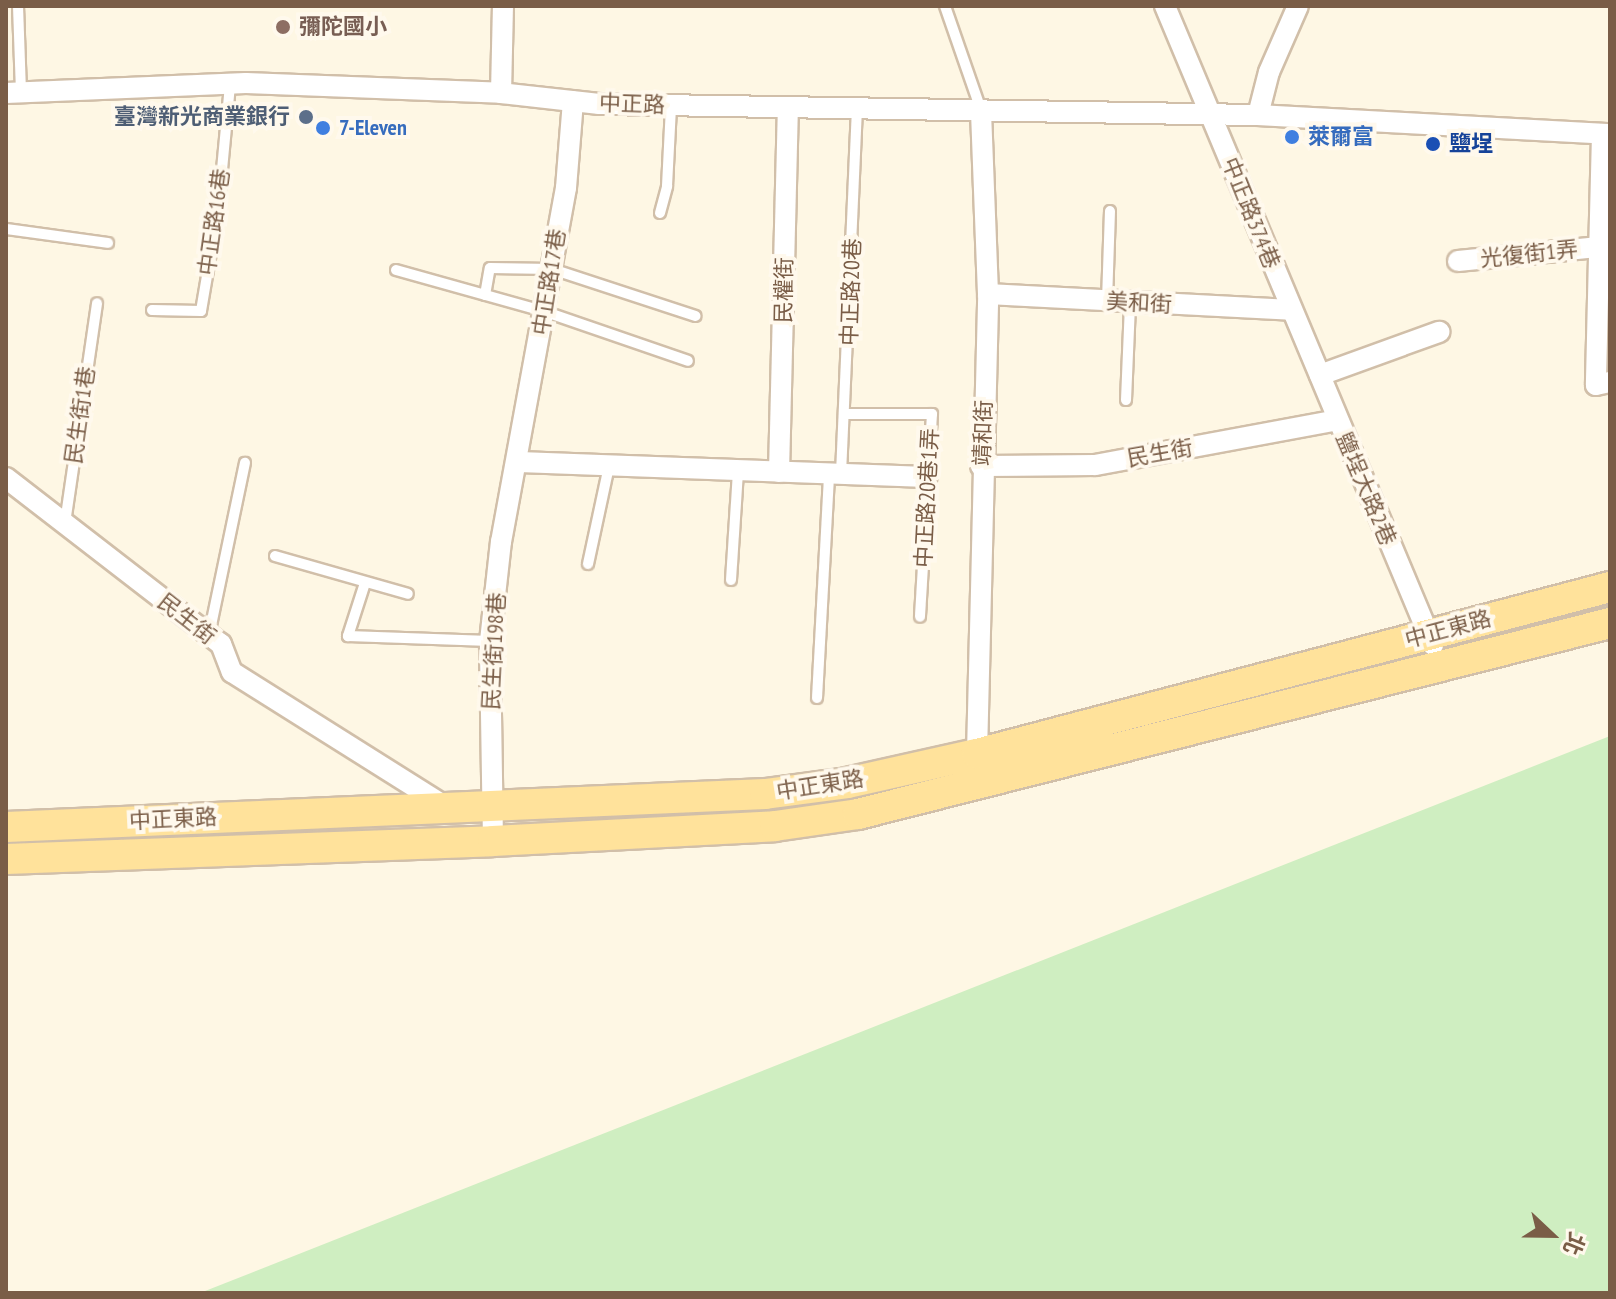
<!DOCTYPE html>
<meta charset="utf-8">
<style>
body{margin:0}
#map{position:relative;width:1616px;height:1299px;overflow:hidden;background:#fef7e4;font-family:"PT Sans Narrow","Noto Sans TC",sans-serif}
div>[style]{position:absolute}
.green>*{inset:0;background:#cfeec1}
.roads{filter:drop-shadow(2px 0 #d1bfa9) drop-shadow(-2px 0 #d1bfa9) drop-shadow(0 2px #d1bfa9) drop-shadow(0 -2px #d1bfa9)}
.service>*{height:10px;margin:-5px;padding:0 5px;transform-origin:5px;border-radius:5px;background:#fff}
.minor>*{height:20px;margin:-10px;padding:0 10px;transform-origin:10px;border-radius:10px;background:#fff}
.primary>*{height:30px;margin:-15px;padding:0 15px;transform-origin:15px;border-radius:15px;background:#ffe29b}
.dots>*{width:22px;height:22px;translate:-50% -50%;box-sizing:border-box;border:4px solid #fff9ed;border-radius:50%}
span{translate:-50% -50%;white-space:nowrap;text-align:center;line-height:1.15;-webkit-text-stroke:8px #fff9ed;paint-order:stroke}
.education-label{font-size:22px;color:#785e54;font-weight:700}
.left{translate:0 -50%;text-align:left}
.street-label{font-size:22px;color:#7a5d47}
.service-label{font-size:22px;color:#4e5e75;font-weight:700}
.right{translate:-100% -50%;text-align:right}
.shop-label{font-size:22px;color:#366cbe;font-weight:700}
.transit-label{font-size:22px;color:#164399;font-weight:700}
.frame{position:absolute;inset:0;border:8px solid #7a5d47;pointer-events:none}
.north{position:absolute;left:1512px;top:1195px;width:80px;height:80px;-webkit-text-stroke:6px #fff9ed;paint-order:stroke;rotate:112deg;font-size:22px;font-weight:700;line-height:32px;text-align:center;color:#7a5d47}
.north::after{content:'';display:block;margin:auto;width:28px;height:36px;background:#7a5d47;clip-path:polygon(50% 0,100% 100%,50% 72%,0 100%)}
</style>
<div id="map">
<div class="green">
<i style="clip-path:polygon(1610px 736px,1610px 1293px,200px 1293px)"></i>
</div>
<div class="roads">
<div class="service">
<i style="left:18px;top:6px;width:86px;rotate:88deg"></i>
<i style="left:945px;top:6px;width:110px;rotate:70.9deg"></i>
<i style="left:660px;top:213px;width:28px;rotate:-75deg"></i>
<i style="left:667px;top:186px;width:80px;rotate:-87.1deg"></i>
<i style="left:6px;top:229px;width:103px;rotate:7.8deg"></i>
<i style="left:396px;top:270px;width:156px;rotate:15.6deg"></i>
<i style="left:546px;top:312px;width:150px;rotate:19deg"></i>
<i style="left:485px;top:295px;width:27px;rotate:-80deg"></i>
<i style="left:490px;top:268px;width:62px;rotate:0.9deg"></i>
<i style="left:552px;top:269px;width:151px;rotate:18.1deg"></i>
<i style="left:1107px;top:301px;width:90px;rotate:-88.1deg"></i>
<i style="left:152px;top:310px;width:49px;rotate:1.2deg"></i>
<i style="left:201px;top:311px;width:100px;rotate:-80.3deg"></i>
<i style="left:218px;top:212px;width:129px;rotate:-84.6deg"></i>
<i style="left:1126px;top:400px;width:97px;rotate:-87.6deg"></i>
<i style="left:847px;top:414px;width:85px"></i>
<i style="left:932px;top:414px;width:203px;rotate:93.4deg"></i>
<i style="left:841px;top:474px;width:363px;rotate:-87.5deg"></i>
<i style="left:65px;top:523px;width:222px;rotate:-81.7deg"></i>
<i style="left:275px;top:556px;width:138px;rotate:15.9deg"></i>
<i style="left:588px;top:564px;width:100px;rotate:-77.9deg"></i>
<i style="left:731px;top:580px;width:108px;rotate:-86.3deg"></i>
<i style="left:365px;top:583px;width:56px;rotate:107.8deg"></i>
<i style="left:348px;top:636px;width:142px;rotate:2deg"></i>
<i style="left:209px;top:635px;width:176px;rotate:-78.2deg"></i>
<i style="left:817px;top:698px;width:224px;rotate:-86.9deg"></i>
</div>
<div class="minor">
<i style="left:1165px;top:6px;width:693px;rotate:67.25deg"></i>
<i style="left:6px;top:93px;width:240px;rotate:-2.4deg"></i>
<i style="left:246px;top:83px;width:255px;rotate:2.2deg"></i>
<i style="left:501px;top:93px;width:99px;rotate:6.4deg"></i>
<i style="left:599px;top:104px;width:659px;rotate:0.96deg"></i>
<i style="left:1258px;top:115px;width:353px;rotate:3.1deg"></i>
<i style="left:501px;top:93px;width:87px;rotate:-88.7deg"></i>
<i style="left:1258px;top:115px;width:44px;rotate:-75.7deg"></i>
<i style="left:1269px;top:72px;width:72px;rotate:-66.3deg"></i>
<i style="left:1602px;top:134px;width:251px;rotate:91.4deg"></i>
<i style="left:1596px;top:385px;width:14px;rotate:-12deg"></i>
<i style="left:1458px;top:261px;width:142px;rotate:-5.7deg"></i>
<i style="left:988px;top:294px;width:303px;rotate:3deg"></i>
<i style="left:1320px;top:375px;width:127px;rotate:-19.9deg"></i>
<i style="left:519px;top:462px;width:408px;rotate:2.1deg"></i>
<i style="left:981px;top:466px;width:114px;rotate:-0.5deg"></i>
<i style="left:1095px;top:465px;width:246px;rotate:-10.5deg"></i>
<i style="left:779px;top:472px;width:364px;rotate:-88.6deg"></i>
<i style="left:6px;top:478px;width:272px;rotate:37.7deg"></i>
<i style="left:221px;top:644px;width:30px;rotate:69deg"></i>
<i style="left:232px;top:672px;width:253px;rotate:32.2deg"></i>
<i style="left:977px;top:754px;width:460px;rotate:-88.6deg"></i>
<i style="left:988px;top:294px;width:182px;rotate:-92.2deg"></i>
<i style="left:493px;top:841px;width:200px;rotate:-90.9deg"></i>
<i style="left:490px;top:641px;width:100px;rotate:-83.7deg"></i>
<i style="left:501px;top:542px;width:360px;rotate:-79.6deg"></i>
<i style="left:566px;top:188px;width:87px;rotate:-85.4deg"></i>
</div>
<div class="primary">
<i style="left:6px;top:827px;width:760px;rotate:-2.49deg"></i>
<i style="left:765px;top:794px;width:83px;rotate:-7.6deg"></i>
<i style="left:847px;top:783px;width:133px;rotate:-12.6deg"></i>
<i style="left:977px;top:754px;width:655px;rotate:-14.78deg"></i>
<i style="left:6px;top:859px;width:487px;rotate:-2.1deg"></i>
<i style="left:493px;top:841px;width:282px;rotate:-3deg"></i>
<i style="left:775px;top:826px;width:84px;rotate:-8.2deg"></i>
<i style="left:858px;top:814px;width:776px;rotate:-14.25deg"></i>
</div>
</div>
<div class="dots">
<i style="left:283px;top:27px;background:#8d6e63"></i>
<i style="left:306px;top:117px;background:#5c6f8a"></i>
<i style="left:323px;top:128px;background:#3f7fe0"></i>
<i style="left:1292px;top:137px;background:#3f7fe0"></i>
<i style="left:1433px;top:144px;background:#1a4fb4"></i>
</div>
<div class="education-label">
<span class="left" style="left:299px;top:27px">彌陀國小</span>
</div>
<div class="street-label">
<span style="left:632px;top:104px;rotate:2deg">中正路</span>
<span style="left:1251px;top:213px;rotate:68deg">中正路374巷</span>
<span style="left:214px;top:222px;rotate:-82deg">中正路16巷</span>
<span style="left:1529px;top:254px;rotate:-6deg">光復街1弄</span>
<span style="left:549px;top:282px;rotate:-81deg">中正路17巷</span>
<span style="left:784px;top:290px;rotate:-89deg">民權街</span>
<span style="left:851px;top:292px;rotate:-88deg">中正路20巷</span>
<span style="left:1139px;top:303px;rotate:3deg">美和街</span>
<span style="left:80px;top:415px;rotate:-82deg">民生街1巷</span>
<span style="left:983px;top:433px;rotate:-88deg">靖和街</span>
<span style="left:1160px;top:453px;rotate:-10deg">民生街</span>
<span style="left:1366px;top:489px;rotate:67deg">鹽埕大路2巷</span>
<span style="left:927px;top:498px;rotate:-87deg">中正路20巷1弄</span>
<span style="left:187px;top:619px;rotate:38deg">民生街</span>
<span style="left:1448px;top:629px;rotate:-15deg">中正東路</span>
<span style="left:494px;top:651px;rotate:-87deg">民生街198巷</span>
<span style="left:820px;top:785px;rotate:-9deg">中正東路</span>
<span style="left:173px;top:819px;rotate:-3deg">中正東路</span>
</div>
<div class="service-label">
<span class="right" style="left:290px;top:117px">臺灣新光商業銀行</span>
</div>
<div class="shop-label">
<span class="left" style="left:339px;top:128px">7-Eleven</span>
<span class="left" style="left:1308px;top:137px">萊爾富</span>
</div>
<div class="transit-label">
<span class="left" style="left:1449px;top:144px">鹽埕</span>
</div>
<div class="frame"></div>
<div class="north">北</div>
</div>
